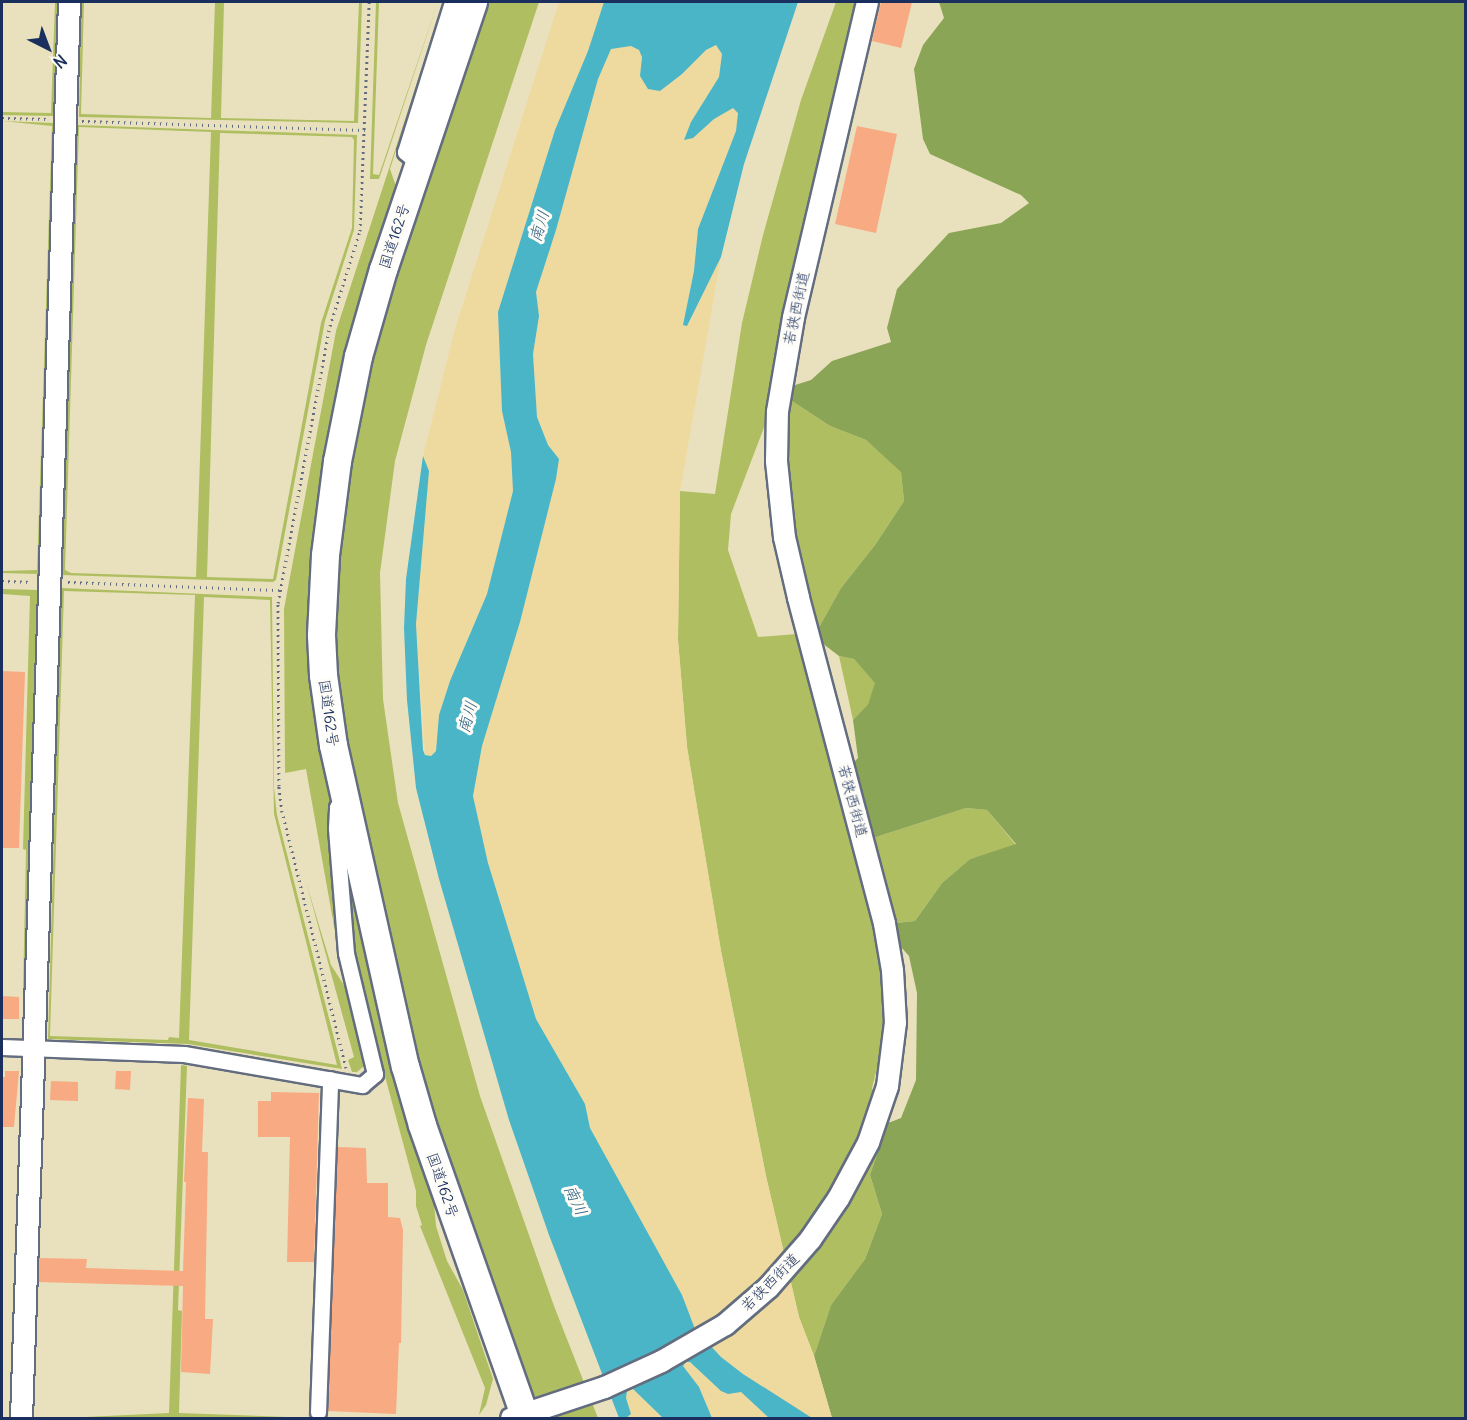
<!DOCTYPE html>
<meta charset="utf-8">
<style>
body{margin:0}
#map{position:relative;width:1467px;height:1420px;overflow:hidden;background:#e9e1bd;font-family:Delius,"Klee One",sans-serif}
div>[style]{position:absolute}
.green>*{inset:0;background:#afbe60}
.forest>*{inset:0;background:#8ba556}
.sand>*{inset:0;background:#eeda9e}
.water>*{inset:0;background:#49b5c6}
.building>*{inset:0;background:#f8aa82}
.path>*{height:3px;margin-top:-1.5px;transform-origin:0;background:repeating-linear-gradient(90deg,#636d7f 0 1.5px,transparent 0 6px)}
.roads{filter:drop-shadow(2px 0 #636d7f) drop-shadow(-2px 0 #636d7f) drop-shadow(0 2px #636d7f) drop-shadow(0 -2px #636d7f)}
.street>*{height:15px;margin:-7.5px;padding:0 7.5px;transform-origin:7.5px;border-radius:7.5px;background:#fff}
.secondary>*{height:21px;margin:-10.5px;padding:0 10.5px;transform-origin:10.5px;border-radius:10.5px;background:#fff}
.highway>*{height:27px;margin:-13.5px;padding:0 13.5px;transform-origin:13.5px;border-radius:13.5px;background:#fff}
span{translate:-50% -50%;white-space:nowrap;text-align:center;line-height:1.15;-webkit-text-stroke:6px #fdfcf7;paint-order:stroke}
.street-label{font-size:15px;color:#1b2f5e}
.water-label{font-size:16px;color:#2b5e82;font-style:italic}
.frame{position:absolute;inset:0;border:3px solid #1b2f5e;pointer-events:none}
.north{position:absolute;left:18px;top:18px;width:60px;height:60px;-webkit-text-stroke:4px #fdfcf7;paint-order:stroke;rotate:138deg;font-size:16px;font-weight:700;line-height:24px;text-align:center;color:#1b2f5e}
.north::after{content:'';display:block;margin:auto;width:21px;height:27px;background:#1b2f5e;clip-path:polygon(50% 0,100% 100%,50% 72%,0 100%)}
</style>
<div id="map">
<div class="green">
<i style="clip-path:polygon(55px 2px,58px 2px,54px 116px,2px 115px,2px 112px,51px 113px)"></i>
<i style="clip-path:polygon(81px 2px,84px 2px,81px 114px,211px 118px,215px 2px,224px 2px,221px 118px,354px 121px,359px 2px,362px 2px,358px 123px,79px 117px)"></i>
<i style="clip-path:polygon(376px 2px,379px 2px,373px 174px,379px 175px,438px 2px,379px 179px,370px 179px)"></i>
<i style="clip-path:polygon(481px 2px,539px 2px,426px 345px,395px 461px,380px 573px,383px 699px,398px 803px,480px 1096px,554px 1306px,598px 1418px,541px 1418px,529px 1386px,520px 1372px,431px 1124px,369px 879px,329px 636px,345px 463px,389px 275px)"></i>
<i style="clip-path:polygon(836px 2px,857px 2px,772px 378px,765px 425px,731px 514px,728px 550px,758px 637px,797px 634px,878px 941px,882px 974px,883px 1025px,880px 1057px,872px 1088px,888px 1123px,870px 1175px,882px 1214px,865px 1259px,831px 1305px,814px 1356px,799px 1317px,766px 1176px,721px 951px,687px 747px,678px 640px,680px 491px,715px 494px,742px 323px,763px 235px,801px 100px)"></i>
<i style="clip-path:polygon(442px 6px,390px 169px,399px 195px,334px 432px,330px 827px,339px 940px,337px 943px,306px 769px,285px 773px,284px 609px,336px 331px)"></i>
<i style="clip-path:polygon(2px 121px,54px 123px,39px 574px,2px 573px,2px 571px,37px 570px,52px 126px)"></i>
<i style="clip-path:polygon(evenodd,77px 125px,357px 135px,354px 230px,325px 321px,276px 580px,273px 582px,62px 575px,77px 125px,79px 127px,211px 132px,196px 577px,71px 573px,65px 570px,79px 127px,77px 125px,220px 133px,352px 137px,354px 140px,352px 228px,321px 323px,273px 579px,207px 577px,220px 133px)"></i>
<i style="clip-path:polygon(789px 399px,830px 426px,866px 440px,901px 471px,904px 501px,875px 545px,841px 588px,818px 629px,791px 512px,786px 456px)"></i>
<i style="clip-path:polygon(evenodd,61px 588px,272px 597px,274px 788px,277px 815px,342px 1069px,188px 1044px,48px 1039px,61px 588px,64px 591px,195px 595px,179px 1038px,169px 1037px,168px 1040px,50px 1036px,64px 591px,61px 588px,204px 597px,270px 600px,274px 814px,337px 1065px,189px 1040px,204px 597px)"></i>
<i style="clip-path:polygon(2px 589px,38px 590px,25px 990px,23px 991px,26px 850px,23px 849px,30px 596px,2px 594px)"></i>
<i style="clip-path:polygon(839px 656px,854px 659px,876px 683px,868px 704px,853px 720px)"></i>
<i style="clip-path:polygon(966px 808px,987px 810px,1016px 845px,970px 859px,942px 883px,915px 921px,896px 923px,873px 838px)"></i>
<i style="clip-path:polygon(343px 833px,433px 1192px,436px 1226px,447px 1261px,463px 1290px,493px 1379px,486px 1405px,479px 1415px,485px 1388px,420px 1226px,422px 1225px,416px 1206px,416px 1191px,350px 947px)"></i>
<i style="clip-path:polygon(306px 882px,331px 965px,349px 993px,365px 1065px,357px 1072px,352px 1072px,348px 1060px,354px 1057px)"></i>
<i style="clip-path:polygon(181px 1065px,187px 1066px,178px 1310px,182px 1311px,179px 1413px,313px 1418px,64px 1418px,169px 1413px)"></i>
</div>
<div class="forest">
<i style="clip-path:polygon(939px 2px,1465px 2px,1465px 1418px,832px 1418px,814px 1356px,831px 1305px,865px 1259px,882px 1214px,870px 1175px,888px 1123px,901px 1118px,916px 1080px,917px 993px,909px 956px,901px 947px,896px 923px,915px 921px,942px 883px,970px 859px,1016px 844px,987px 810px,966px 808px,873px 838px,854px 762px,858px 758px,853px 720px,868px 704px,875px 683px,854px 659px,839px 656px,822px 643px,818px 629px,841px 588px,875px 545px,904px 501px,901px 472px,866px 440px,830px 426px,789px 399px,792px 386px,811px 380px,832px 361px,891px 342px,887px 328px,897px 289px,949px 233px,1001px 223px,1029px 203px,1021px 195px,930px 154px,923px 139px,914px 69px,923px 45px,944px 18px)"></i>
</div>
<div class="sand">
<i style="clip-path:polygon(559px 2px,604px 2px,588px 51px,555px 130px,498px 312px,502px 411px,511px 452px,513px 491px,487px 594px,450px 681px,439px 715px,436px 751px,431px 756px,425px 755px,416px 624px,426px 504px,423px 456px,455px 329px)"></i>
<i style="clip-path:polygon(716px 45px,722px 54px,719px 77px,691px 122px,693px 138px,714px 119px,733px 107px,738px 113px,736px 131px,698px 229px,694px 271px,683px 325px,688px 325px,721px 257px,680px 491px,678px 640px,687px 747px,721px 951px,766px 1176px,799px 1317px,814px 1356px,832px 1418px,812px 1418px,764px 1390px,721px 1357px,695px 1329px,682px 1295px,590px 1128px,585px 1104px,536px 1019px,488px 863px,473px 796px,482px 746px,520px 622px,556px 479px,559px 459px,548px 445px,537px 417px,533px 354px,539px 316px,536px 292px,556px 230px,598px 79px,610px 49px,631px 46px,640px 50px,642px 57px,640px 76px,682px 74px,706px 50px)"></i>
<i style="clip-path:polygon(685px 1362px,690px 1362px,721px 1391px,741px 1392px,769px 1418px,712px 1418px,699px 1387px,682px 1366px)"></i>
<i style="clip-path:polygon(633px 1389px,658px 1413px,663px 1418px,626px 1418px,631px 1414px,626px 1398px,627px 1391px)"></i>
</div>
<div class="water">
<i style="clip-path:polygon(604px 2px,798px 2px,744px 164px,721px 257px,687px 326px,683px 325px,694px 271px,698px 229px,736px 131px,738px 113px,733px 108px,714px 119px,693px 138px,684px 140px,691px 122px,719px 77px,722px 54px,716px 45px,706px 50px,682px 74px,660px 91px,648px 89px,640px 76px,642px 57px,639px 50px,631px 46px,611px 49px,598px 79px,556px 230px,536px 292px,539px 316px,533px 354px,537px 417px,548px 445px,559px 459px,556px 479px,520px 622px,482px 746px,473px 796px,488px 863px,536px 1019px,585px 1104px,590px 1128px,682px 1295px,695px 1329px,721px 1357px,743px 1374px,812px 1418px,769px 1418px,741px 1392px,728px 1394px,721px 1391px,690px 1362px,686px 1362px,683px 1366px,699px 1387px,712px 1418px,663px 1418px,633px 1389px,627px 1391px,626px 1398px,631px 1414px,626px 1418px,619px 1418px,549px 1235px,509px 1120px,439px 879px,416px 788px,407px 700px,404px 628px,406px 579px,423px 456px,429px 471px,416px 624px,423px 750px,425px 755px,431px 756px,436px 751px,439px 715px,450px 681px,487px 594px,513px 491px,511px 452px,502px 411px,498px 312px,555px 130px,588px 51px)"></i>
</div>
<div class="building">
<i style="clip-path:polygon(881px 2px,912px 2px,901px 48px,872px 41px)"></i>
<i style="clip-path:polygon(857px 126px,897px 134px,876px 233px,835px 224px)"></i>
<i style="clip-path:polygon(2px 671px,25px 672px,19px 848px,2px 848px)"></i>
<i style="clip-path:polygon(2px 996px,19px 997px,19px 1019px,2px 1019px)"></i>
<i style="clip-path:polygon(5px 1071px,19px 1071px,14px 1127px,2px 1127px,2px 1077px,5px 1077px)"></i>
<i style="clip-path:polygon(116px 1071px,131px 1071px,130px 1090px,115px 1089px)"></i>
<i style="clip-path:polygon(51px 1081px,78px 1082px,78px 1101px,50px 1100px)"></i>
<i style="clip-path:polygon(271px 1092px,319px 1093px,314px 1262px,287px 1262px,290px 1137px,258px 1137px,258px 1101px,271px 1101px)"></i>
<i style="clip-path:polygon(188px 1098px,204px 1099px,202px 1152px,208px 1152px,205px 1319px,213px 1319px,210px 1374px,181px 1372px,183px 1286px,38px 1282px,39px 1258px,87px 1259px,86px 1268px,183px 1271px,186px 1182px,184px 1182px)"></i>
<i style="clip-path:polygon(337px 1147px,366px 1148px,367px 1183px,388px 1183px,388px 1217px,400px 1218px,403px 1230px,401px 1343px,399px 1343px,396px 1414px,328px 1411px)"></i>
</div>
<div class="path">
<i style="left:2px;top:118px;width:46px;rotate:1.2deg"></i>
<i style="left:82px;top:121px;width:283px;rotate:1.8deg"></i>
<i style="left:2px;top:581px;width:30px;rotate:2deg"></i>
<i style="left:68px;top:582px;width:211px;rotate:2.2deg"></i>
<i style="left:346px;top:1068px;width:264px;rotate:-104deg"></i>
<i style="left:282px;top:812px;width:26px;rotate:-97deg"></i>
<i style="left:279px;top:786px;width:183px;rotate:-90.3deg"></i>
<i style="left:278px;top:603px;width:282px;rotate:-79.4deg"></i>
<i style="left:330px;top:326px;width:100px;rotate:-72.5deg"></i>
<i style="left:360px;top:231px;width:229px;rotate:-87.7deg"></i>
</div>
<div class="roads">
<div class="street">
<i style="left:418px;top:163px;width:17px;rotate:-140deg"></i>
<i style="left:405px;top:152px;width:157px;rotate:-72.6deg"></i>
<i style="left:2px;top:1047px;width:182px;rotate:2.2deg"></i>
<i style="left:184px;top:1054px;width:181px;rotate:9.9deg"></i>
<i style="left:362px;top:1085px;width:17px;rotate:-40deg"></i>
<i style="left:375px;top:1074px;width:124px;rotate:-103.5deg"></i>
<i style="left:346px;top:953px;width:125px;rotate:-94.6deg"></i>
<i style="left:336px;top:828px;width:21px;rotate:-87deg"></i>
<i style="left:337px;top:807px;width:4px;rotate:-34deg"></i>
<i style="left:318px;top:1412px;width:333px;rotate:-87.9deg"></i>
</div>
<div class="secondary">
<i style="left:21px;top:1418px;width:1417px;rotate:-88.06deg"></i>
<i style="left:511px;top:1418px;width:98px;rotate:-18.4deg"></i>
<i style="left:604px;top:1387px;width:63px;rotate:-24.5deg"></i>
<i style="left:661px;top:1361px;width:74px;rotate:-30deg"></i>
<i style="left:725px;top:1324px;width:57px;rotate:-40.7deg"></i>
<i style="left:768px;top:1287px;width:64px;rotate:-48.8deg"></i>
<i style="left:810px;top:1239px;width:50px;rotate:-55.7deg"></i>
<i style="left:838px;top:1198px;width:64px;rotate:-61.8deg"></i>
<i style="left:868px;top:1142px;width:59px;rotate:-71.3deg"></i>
<i style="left:887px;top:1086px;width:64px;rotate:-82.9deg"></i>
<i style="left:895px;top:1022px;width:52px;rotate:-93.3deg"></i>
<i style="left:892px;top:970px;width:48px;rotate:-99.7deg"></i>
<i style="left:884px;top:923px;width:337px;rotate:-104.8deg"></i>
<i style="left:798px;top:597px;width:62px;rotate:-103.1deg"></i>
<i style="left:784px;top:537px;width:76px;rotate:-96deg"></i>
<i style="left:776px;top:461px;width:50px;rotate:-88.9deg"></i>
<i style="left:777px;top:411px;width:95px;rotate:-80.3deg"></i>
<i style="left:793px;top:317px;width:324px;rotate:-76.8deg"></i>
</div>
<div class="highway">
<i style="left:473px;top:2px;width:282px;rotate:108.6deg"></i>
<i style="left:383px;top:269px;width:91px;rotate:106deg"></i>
<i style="left:358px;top:356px;width:107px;rotate:101.3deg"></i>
<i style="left:337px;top:461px;width:95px;rotate:97.3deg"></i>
<i style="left:325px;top:555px;width:80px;rotate:92.9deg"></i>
<i style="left:321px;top:635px;width:40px;rotate:87.1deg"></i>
<i style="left:323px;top:675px;width:71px;rotate:81.9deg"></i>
<i style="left:333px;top:745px;width:329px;rotate:77.4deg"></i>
<i style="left:405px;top:1066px;width:61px;rotate:73.9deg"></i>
<i style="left:422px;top:1125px;width:311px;rotate:70.6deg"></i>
</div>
</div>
<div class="street-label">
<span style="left:394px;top:236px;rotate:-72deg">国道162号</span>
<span style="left:796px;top:308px;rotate:-78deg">若狭西街道</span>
<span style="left:329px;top:713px;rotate:82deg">国道162号</span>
<span style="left:853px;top:801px;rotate:75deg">若狭西街道</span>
<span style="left:443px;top:1185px;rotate:71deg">国道162号</span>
<span style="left:770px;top:1282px;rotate:-45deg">若狭西街道</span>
</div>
<div class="water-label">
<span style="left:539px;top:226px;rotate:-73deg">南川</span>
<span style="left:467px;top:717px;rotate:-74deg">南川</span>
<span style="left:576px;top:1200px;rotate:65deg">南川</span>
</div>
<div class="frame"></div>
<div class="north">N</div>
</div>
